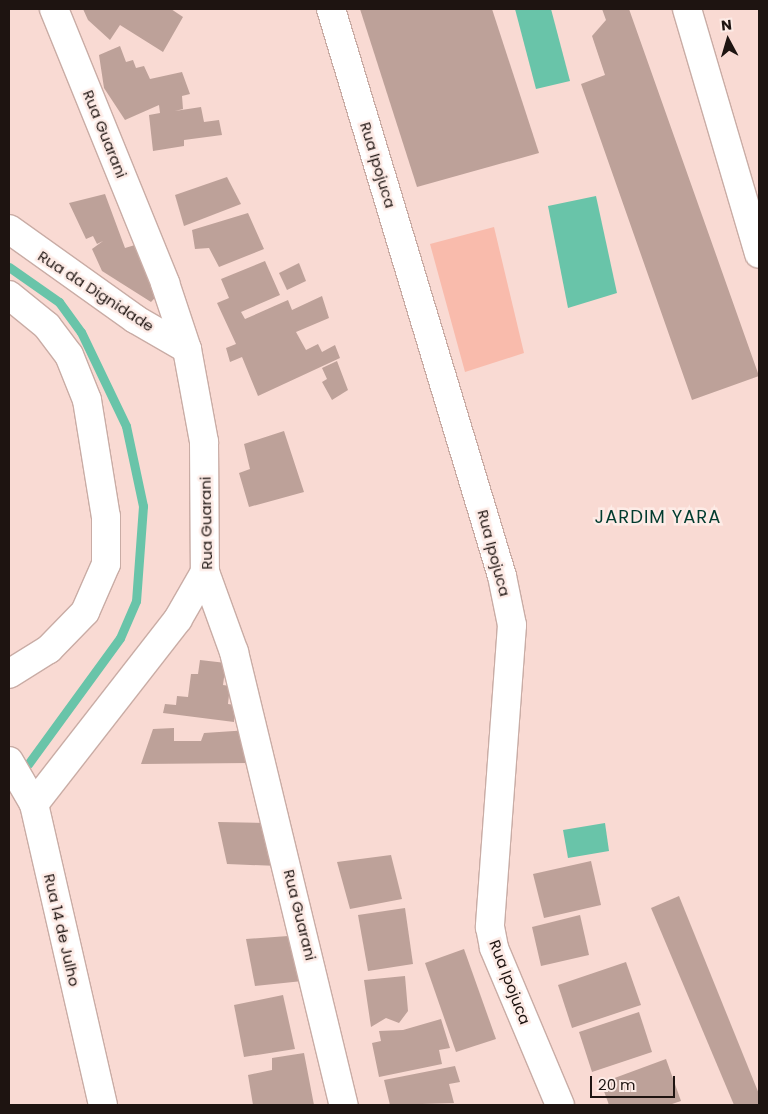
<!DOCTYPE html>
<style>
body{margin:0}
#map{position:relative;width:768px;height:1114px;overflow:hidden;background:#f9dad3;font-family:Poppins,sans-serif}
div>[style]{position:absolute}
.green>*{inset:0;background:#f9bbac}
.water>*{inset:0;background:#69c4a9}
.stream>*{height:9px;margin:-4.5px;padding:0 4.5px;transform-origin:4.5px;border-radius:4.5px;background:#69c4a9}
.building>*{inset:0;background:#bda199}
.roads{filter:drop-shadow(1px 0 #c9aca5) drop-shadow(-1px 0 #c9aca5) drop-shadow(0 1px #c9aca5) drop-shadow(0 -1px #c9aca5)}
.minor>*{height:28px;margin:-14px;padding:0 14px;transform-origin:14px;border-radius:14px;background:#fff}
span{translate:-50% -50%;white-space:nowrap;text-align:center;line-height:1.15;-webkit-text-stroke:5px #fdebe6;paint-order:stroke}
.street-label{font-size:15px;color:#1e1411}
.quarter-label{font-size:18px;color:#013b2e;letter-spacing:1px}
.frame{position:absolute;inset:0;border:10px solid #1e1411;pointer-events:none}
.north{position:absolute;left:703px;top:15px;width:50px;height:50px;-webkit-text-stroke:4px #fdebe6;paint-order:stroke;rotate:354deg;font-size:14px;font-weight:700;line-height:20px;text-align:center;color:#1e1411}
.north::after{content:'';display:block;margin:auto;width:18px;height:22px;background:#1e1411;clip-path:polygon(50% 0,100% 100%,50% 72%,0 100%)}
.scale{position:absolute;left:590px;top:1076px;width:85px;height:22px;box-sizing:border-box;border:2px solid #1e1411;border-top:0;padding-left:6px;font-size:15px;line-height:18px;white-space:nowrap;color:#1e1411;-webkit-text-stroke:4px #fdebe6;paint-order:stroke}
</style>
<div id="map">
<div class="green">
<i style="clip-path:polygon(494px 227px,524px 353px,465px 372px,430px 244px)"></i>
</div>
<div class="water">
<i style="clip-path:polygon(515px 9px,551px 9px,570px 81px,536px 89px)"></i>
<i style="clip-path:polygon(596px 196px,617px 293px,568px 308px,548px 206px)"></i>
<i style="clip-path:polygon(605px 823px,609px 851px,568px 858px,563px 830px)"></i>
</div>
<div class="stream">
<i style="left:9px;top:267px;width:61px;rotate:35deg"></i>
<i style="left:59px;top:302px;width:37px;rotate:54deg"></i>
<i style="left:81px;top:332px;width:104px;rotate:64.4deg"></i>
<i style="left:126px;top:426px;width:82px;rotate:78deg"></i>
<i style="left:143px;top:506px;width:95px;rotate:94.2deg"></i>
<i style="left:136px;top:601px;width:40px;rotate:113.4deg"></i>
<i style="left:120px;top:638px;width:156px;rotate:126.1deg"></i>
</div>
<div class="building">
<i style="clip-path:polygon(83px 9px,171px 9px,183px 17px,163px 52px,120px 25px,110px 40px,88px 20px)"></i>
<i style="clip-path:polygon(360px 9px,492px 9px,539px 153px,417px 187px)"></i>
<i style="clip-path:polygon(602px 9px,629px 9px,759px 376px,692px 400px,581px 84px,605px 75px,592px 36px,606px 20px)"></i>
<i style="clip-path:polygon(120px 46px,126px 62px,133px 60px,136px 68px,144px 66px,150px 79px,182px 72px,190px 94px,182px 96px,183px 109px,175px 111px,201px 107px,204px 122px,219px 120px,222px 135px,184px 140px,184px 146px,153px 151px,149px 115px,160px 113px,159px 105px,125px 120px,104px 88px,99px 55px)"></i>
<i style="clip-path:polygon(227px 177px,241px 204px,184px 226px,175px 195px)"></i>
<i style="clip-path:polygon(105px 194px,125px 248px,145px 242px,166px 286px,151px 302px,102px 271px,92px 249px,103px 241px,97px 244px,93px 236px,86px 239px,69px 203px)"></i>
<i style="clip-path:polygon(248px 213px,264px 249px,219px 267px,209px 248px,195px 249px,192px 230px)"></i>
<i style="clip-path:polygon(265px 261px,280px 295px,241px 312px,245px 319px,288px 300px,292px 310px,322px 296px,329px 318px,296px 332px,306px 350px,318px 344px,322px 352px,335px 345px,340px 358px,258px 396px,242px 357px,230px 362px,226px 348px,236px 344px,217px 303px,229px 298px,221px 279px)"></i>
<i style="clip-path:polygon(299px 263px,306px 281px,287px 290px,279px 273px)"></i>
<i style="clip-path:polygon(337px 361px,348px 390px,332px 400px,322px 382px,327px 379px,322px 368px)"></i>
<i style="clip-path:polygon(284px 431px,304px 492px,249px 507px,239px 473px,250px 469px,244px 444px)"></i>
<i style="clip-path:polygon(200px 660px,226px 663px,223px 685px,230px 686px,228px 704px,235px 705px,234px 722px,163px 713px,165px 704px,176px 705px,177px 696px,188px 697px,191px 674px,198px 674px)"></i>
<i style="clip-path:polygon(174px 728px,174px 741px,201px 741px,204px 733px,249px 730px,249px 763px,141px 764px,153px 729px)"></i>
<i style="clip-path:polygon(218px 822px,268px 823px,278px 866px,227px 864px)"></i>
<i style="clip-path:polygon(391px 855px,402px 899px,350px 909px,337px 862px)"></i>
<i style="clip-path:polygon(591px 861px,601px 905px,544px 918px,533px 874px)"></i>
<i style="clip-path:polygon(679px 896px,759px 1094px,759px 1105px,734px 1105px,651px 908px)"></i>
<i style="clip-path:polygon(405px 908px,413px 964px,368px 971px,358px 915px)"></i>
<i style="clip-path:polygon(580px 915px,589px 955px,541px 966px,532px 927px)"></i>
<i style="clip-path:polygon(302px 935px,312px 980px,255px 986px,246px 939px)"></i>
<i style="clip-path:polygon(464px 949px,496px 1039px,456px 1052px,425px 963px)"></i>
<i style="clip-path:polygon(626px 962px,641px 1005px,572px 1028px,558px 985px)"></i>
<i style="clip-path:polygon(405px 976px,408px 1011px,399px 1023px,386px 1018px,371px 1027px,364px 980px)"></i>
<i style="clip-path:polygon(283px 995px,295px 1049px,244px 1057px,234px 1005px)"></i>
<i style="clip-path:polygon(639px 1012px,652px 1052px,592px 1072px,579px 1032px)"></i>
<i style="clip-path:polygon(441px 1019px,450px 1048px,439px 1050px,442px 1064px,379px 1077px,372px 1043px,381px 1041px,379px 1031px,403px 1030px)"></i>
<i style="clip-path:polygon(304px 1053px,314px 1105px,253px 1105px,248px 1075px,272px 1070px,272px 1058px)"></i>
<i style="clip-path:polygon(666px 1059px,681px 1101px,669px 1105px,609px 1105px,601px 1083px)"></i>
<i style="clip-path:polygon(455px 1066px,460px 1082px,449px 1084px,454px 1103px,390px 1105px,384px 1080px)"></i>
</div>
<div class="roads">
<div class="minor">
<i style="left:54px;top:9px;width:296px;rotate:67.9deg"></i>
<i style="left:165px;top:283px;width:70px;rotate:71.6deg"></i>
<i style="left:187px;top:349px;width:95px;rotate:79.6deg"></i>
<i style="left:204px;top:442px;width:130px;rotate:89.6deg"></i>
<i style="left:205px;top:572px;width:85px;rotate:70.1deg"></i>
<i style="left:234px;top:652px;width:466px;rotate:76.4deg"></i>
<i style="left:331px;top:9px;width:592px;rotate:73.22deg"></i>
<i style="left:502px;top:576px;width:50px;rotate:78.5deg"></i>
<i style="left:512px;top:625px;width:303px;rotate:94.2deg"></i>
<i style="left:490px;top:927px;width:21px;rotate:79deg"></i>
<i style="left:494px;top:948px;width:170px;rotate:67.2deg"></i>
<i style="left:687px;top:9px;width:255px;rotate:73.6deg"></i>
<i style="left:9px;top:229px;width:155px;rotate:35.5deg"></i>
<i style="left:135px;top:319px;width:60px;rotate:30deg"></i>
<i style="left:9px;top:295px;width:49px;rotate:39.2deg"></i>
<i style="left:47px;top:326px;width:36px;rotate:53deg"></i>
<i style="left:69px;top:355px;width:48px;rotate:68.2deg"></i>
<i style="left:87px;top:400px;width:119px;rotate:80.8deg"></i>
<i style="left:106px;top:517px;width:47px;rotate:90deg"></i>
<i style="left:106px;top:564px;width:52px;rotate:113.6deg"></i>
<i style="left:85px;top:612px;width:52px;rotate:134.2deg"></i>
<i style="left:49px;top:649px;width:47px;rotate:148deg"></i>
<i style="left:9px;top:761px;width:50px;rotate:59.8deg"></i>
<i style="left:34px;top:804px;width:309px;rotate:77.1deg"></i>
<i style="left:34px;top:804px;width:234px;rotate:-52.1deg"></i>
<i style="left:178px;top:619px;width:54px;rotate:-60.1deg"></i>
</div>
</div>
<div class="street-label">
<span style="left:105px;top:134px;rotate:68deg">Rua Guarani</span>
<span style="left:378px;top:165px;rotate:73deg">Rua Ipojuca</span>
<span style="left:96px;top:291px;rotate:33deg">Rua da Dignidade</span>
<span style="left:206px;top:523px;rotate:-91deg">Rua Guarani</span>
<span style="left:494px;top:553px;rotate:75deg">Rua Ipojuca</span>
<span style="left:300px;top:915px;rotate:76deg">Rua Guarani</span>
<span style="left:62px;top:930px;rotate:77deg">Rua 14 de Julho</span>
<span style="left:510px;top:982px;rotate:69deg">Rua Ipojuca</span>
</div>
<div class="quarter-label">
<span style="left:658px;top:517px">JARDIM YARA</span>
</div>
<div class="frame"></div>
<div class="north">N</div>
<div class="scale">20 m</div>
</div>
